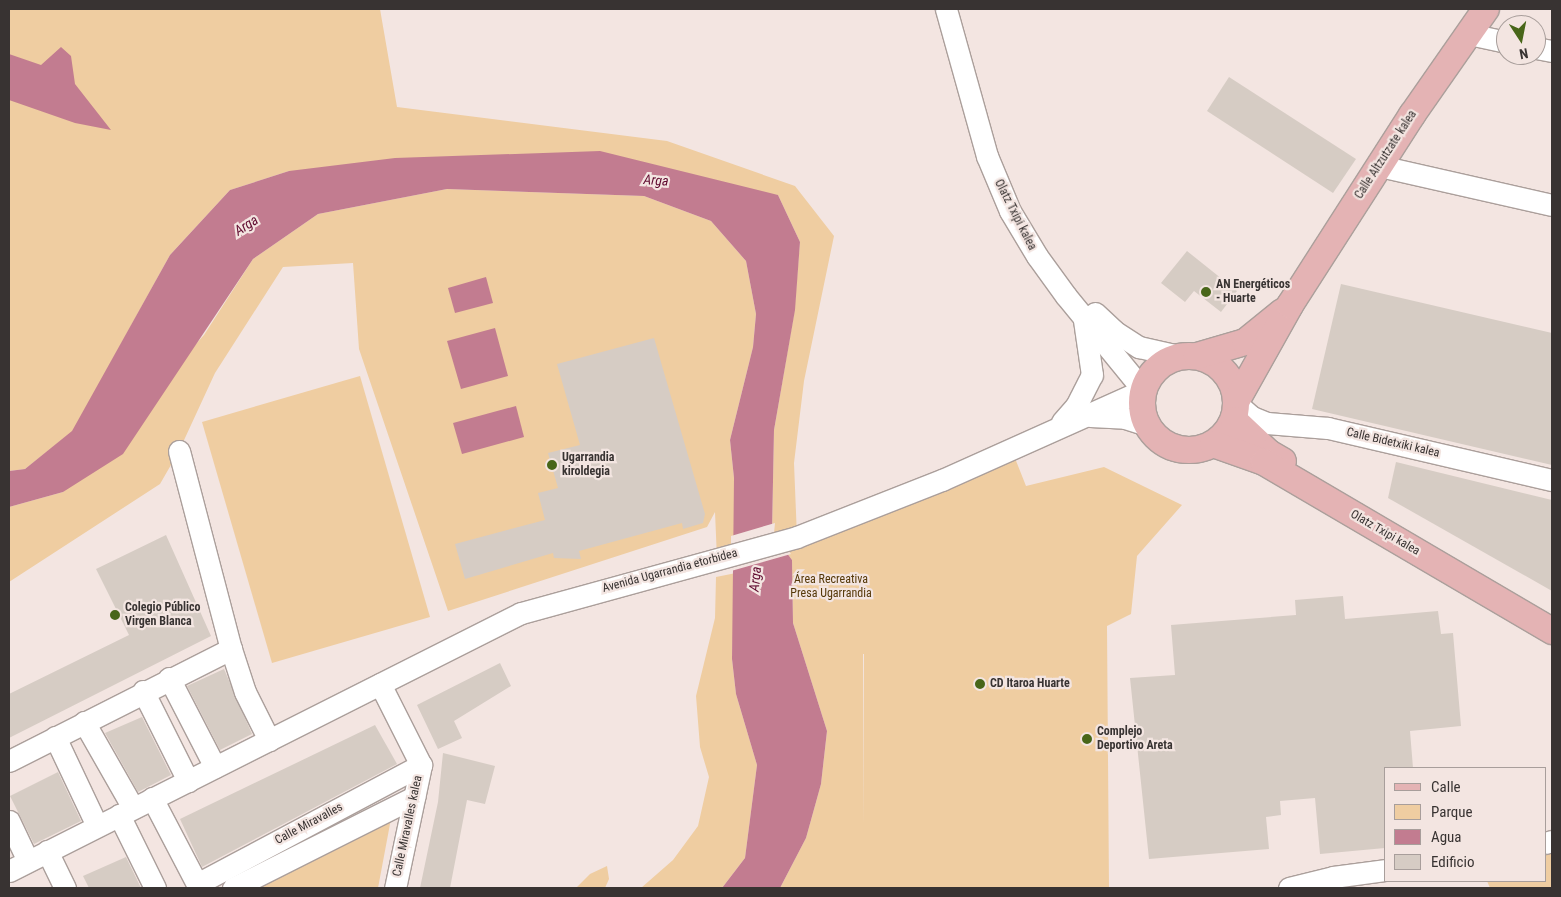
<!DOCTYPE html>
<meta charset="utf-8">
<style>
body{margin:0}
#map{position:relative;width:1561px;height:897px;overflow:hidden;background:#f3e5e1;font-family:"Roboto Condensed",sans-serif}
div>[style]{position:absolute}
.green>*{inset:0;background:#efcda1}
.water>*{inset:0;background:#c27c90}
.pier>*{inset:0;background:#f3e5e1}
.building>*{inset:0;background:#d6ccc4}
.roads{filter:drop-shadow(1px 0 #ab9f9b) drop-shadow(-1px 0 #ab9f9b) drop-shadow(0 1px #ab9f9b) drop-shadow(0 -1px #ab9f9b)}
.minor>*{height:21px;margin:-10.5px;padding:0 10.5px;transform-origin:10.5px;border-radius:10.5px;background:#fff}
.major>*{height:26px;margin:-13px;padding:0 13px;transform-origin:13px;border-radius:13px;background:#e4b3b4}
.major>.ring{margin:-13px;padding:0;box-sizing:content-box;background:none;border:26px solid #e4b3b4;border-radius:50%}
.dots>*{width:14px;height:14px;translate:-50% -50%;box-sizing:border-box;border:2px solid #f3e5e1;border-radius:50%}
span{translate:-50% -50%;white-space:nowrap;text-align:center;line-height:1.15;-webkit-text-stroke:4.5px #f3e5e1;paint-order:stroke}
.street-label{font-size:12px;color:#383332}
.poi-label{font-size:12px;color:#383332;font-weight:700}
.left{translate:0 -50%;text-align:left}
.park-label{font-size:12px;color:#543707}
.water-label{font-size:14px;color:#600a2f;font-style:italic}
.frame{position:absolute;inset:0;border:10px solid #383332;pointer-events:none}
.legend{position:absolute;left:1384px;top:767px;width:162px;height:115px;box-sizing:border-box;background:#f3e5e1;border:1px solid #a89e9b;margin:0;padding:6px 9px;list-style:none;font-size:15px;color:#383332}
.legend li{display:flex;align-items:center;gap:10px;height:25px}
.legend b{width:25px;border:1px solid #a89e9b}
.north{position:absolute;left:1496px;top:15px;width:50px;height:50px;box-sizing:border-box;background:#f3e5e1;border:1px solid #a89e9b;border-radius:50%;rotate:169deg;font-size:14px;font-weight:700;line-height:20px;text-align:center;color:#383332}
.north::after{content:'';display:block;margin:auto;width:18px;height:22px;background:#486619;clip-path:polygon(50% 0,100% 100%,50% 72%,0 100%)}
</style>
<div id="map">
<div class="green">
<i style="clip-path:polygon(evenodd,9px 9px,380px 9px,397px 107px,667px 141px,795px 186px,834px 236px,804px 381px,794px 463px,797px 537px,1011px 448px,1026px 486px,1104px 467px,1182px 505px,1137px 556px,1131px 614px,1107px 626px,1109px 888px,780px 888px,806px 838px,821px 784px,827px 731px,793px 623px,792px 560px,772px 533px,774px 430px,794px 314px,800px 242px,778px 195px,289px 171px,230px 190px,170px 255px,73px 431px,25px 469px,9px 471px,9px 9px,863px 654px,864px 654px,863px 828px,863px 654px)"></i>
<i style="clip-path:polygon(447px 189px,644px 196px,711px 221px,746px 261px,756px 314px,753px 347px,730px 440px,734px 478px,734px 554px,717px 559px,715px 512px,707px 527px,448px 611px,359px 349px,353px 263px,283px 267px,215px 373px,179px 451px,160px 484px,9px 582px,9px 507px,63px 492px,204px 335px,253px 259px,318px 214px)"></i>
<i style="clip-path:polygon(360px 376px,430px 617px,272px 663px,202px 422px)"></i>
<i style="clip-path:polygon(736px 573px,732px 659px,736px 694px,757px 765px,745px 858px,722px 888px,641px 888px,673px 860px,698px 826px,709px 777px,700px 747px,696px 696px,715px 618px,716px 577px)"></i>
<i style="clip-path:polygon(393px 808px,378px 888px,235px 888px)"></i>
<i style="clip-path:polygon(1552px 841px,1552px 888px,1490px 888px,1487px 881px,1545px 881px,1545px 843px)"></i>
<i style="clip-path:polygon(607px 866px,609px 879px,605px 888px,576px 888px,590px 874px)"></i>
</div>
<div class="water">
<i style="clip-path:polygon(61px 47px,71px 56px,75px 84px,111px 130px,75px 123px,9px 100px,9px 54px,41px 65px)"></i>
<i style="clip-path:polygon(600px 151px,778px 195px,800px 242px,795px 310px,774px 430px,772px 533px,792px 560px,793px 623px,827px 731px,821px 784px,806px 838px,780px 888px,722px 888px,745px 858px,757px 765px,736px 694px,732px 659px,734px 478px,730px 440px,753px 347px,756px 314px,746px 261px,711px 221px,644px 196px,447px 189px,318px 214px,253px 259px,123px 454px,63px 492px,9px 507px,9px 471px,25px 469px,72px 431px,170px 255px,230px 190px,289px 171px,395px 158px)"></i>
<i style="clip-path:polygon(486px 277px,493px 303px,455px 313px,448px 288px)"></i>
<i style="clip-path:polygon(495px 328px,508px 376px,461px 389px,447px 341px)"></i>
<i style="clip-path:polygon(516px 406px,524px 437px,462px 454px,453px 423px)"></i>
</div>
<div class="pier">
<i style="clip-path:polygon(775px 523px,774px 533px,791px 554px,731px 571px,731px 536px)"></i>
</div>
<div class="building">
<i style="clip-path:polygon(1229px 77px,1356px 159px,1333px 193px,1207px 111px)"></i>
<i style="clip-path:polygon(1187px 251px,1237px 291px,1221px 312px,1194px 291px,1185px 302px,1161px 283px)"></i>
<i style="clip-path:polygon(1341px 284px,1552px 333px,1552px 465px,1312px 409px)"></i>
<i style="clip-path:polygon(654px 338px,705px 514px,703px 523px,683px 529px,682px 523px,579px 551px,581px 559px,554px 558px,553px 553px,465px 579px,455px 544px,545px 520px,538px 493px,558px 488px,548px 453px,580px 445px,557px 364px)"></i>
<i style="clip-path:polygon(1396px 462px,1552px 500px,1552px 591px,1388px 498px)"></i>
<i style="clip-path:polygon(166px 535px,211px 636px,9px 738px,9px 694px,129px 635px,96px 569px)"></i>
<i style="clip-path:polygon(1343px 596px,1345px 619px,1438px 611px,1441px 634px,1453px 633px,1461px 726px,1410px 731px,1413px 768px,1385px 768px,1385px 848px,1320px 854px,1315px 798px,1280px 801px,1281px 815px,1266px 817px,1269px 849px,1149px 859px,1130px 678px,1175px 675px,1171px 625px,1296px 615px,1295px 600px)"></i>
<i style="clip-path:polygon(500px 663px,511px 686px,454px 721px,462px 738px,438px 749px,417px 705px)"></i>
<i style="clip-path:polygon(224px 669px,252px 734px,220px 750px,187px 686px)"></i>
<i style="clip-path:polygon(142px 717px,171px 775px,138px 792px,105px 733px)"></i>
<i style="clip-path:polygon(375px 725px,397px 764px,202px 867px,180px 819px)"></i>
<i style="clip-path:polygon(443px 753px,495px 766px,485px 804px,467px 800px,450px 888px,420px 888px,438px 802px)"></i>
<i style="clip-path:polygon(58px 772px,81px 821px,34px 844px,10px 796px)"></i>
<i style="clip-path:polygon(126px 857px,141px 888px,89px 888px,83px 876px)"></i>
</div>
<div class="roads">
<div class="minor">
<i style="left:1469px;top:34px;width:38px;rotate:12deg"></i>
<i style="left:1536px;top:48px;width:16px;rotate:11deg"></i>
<i style="left:1380px;top:166px;width:176px;rotate:12.8deg"></i>
<i style="left:1095px;top:313px;width:26px;rotate:43deg"></i>
<i style="left:1114px;top:331px;width:30px;rotate:33deg"></i>
<i style="left:1139px;top:347px;width:41px;rotate:12.7deg"></i>
<i style="left:1237px;top:404px;width:20px;rotate:41deg"></i>
<i style="left:1252px;top:417px;width:16px;rotate:22deg"></i>
<i style="left:1267px;top:423px;width:61px;rotate:4.7deg"></i>
<i style="left:1328px;top:428px;width:230px;rotate:13.1deg"></i>
<i style="left:1090px;top:416px;width:35px;rotate:3deg"></i>
<i style="left:1125px;top:418px;width:23px;rotate:18deg"></i>
<i style="left:1062px;top:422px;width:21px;rotate:-49deg"></i>
<i style="left:1076px;top:406px;width:35px;rotate:-63deg"></i>
<i style="left:1092px;top:375px;width:56px;rotate:-98.3deg"></i>
<i style="left:179px;top:451px;width:205px;rotate:75.3deg"></i>
<i style="left:231px;top:649px;width:45px;rotate:72deg"></i>
<i style="left:245px;top:692px;width:54px;rotate:63.4deg"></i>
<i style="left:169px;top:678px;width:100px;rotate:62.7deg"></i>
<i style="left:380px;top:684px;width:91px;rotate:63.2deg"></i>
<i style="left:421px;top:765px;width:126px;rotate:101.9deg"></i>
<i style="left:143px;top:691px;width:101px;rotate:63.4deg"></i>
<i style="left:84px;top:722px;width:99px;rotate:60.3deg"></i>
<i style="left:55px;top:737px;width:98px;rotate:64.7deg"></i>
<i style="left:9px;top:761px;width:249px;rotate:-26.8deg"></i>
<i style="left:152px;top:798px;width:97px;rotate:62.4deg"></i>
<i style="left:197px;top:884px;width:254px;rotate:-28deg"></i>
<i style="left:119px;top:815px;width:81px;rotate:63.7deg"></i>
<i style="left:9px;top:821px;width:44px;rotate:64.6deg"></i>
<i style="left:1545px;top:843px;width:7px;rotate:-16deg"></i>
<i style="left:47px;top:851px;width:41px;rotate:64.1deg"></i>
<i style="left:9px;top:871px;width:573px;rotate:-26.74deg"></i>
<i style="left:521px;top:613px;width:286px;rotate:-15.4deg"></i>
<i style="left:797px;top:537px;width:156px;rotate:-21.5deg"></i>
<i style="left:942px;top:480px;width:220px;rotate:-24.1deg"></i>
<i style="left:1143px;top:390px;width:122px;rotate:-129.3deg"></i>
<i style="left:1066px;top:296px;width:49px;rotate:-125.9deg"></i>
<i style="left:1037px;top:256px;width:52px;rotate:-121deg"></i>
<i style="left:1010px;top:211px;width:60px;rotate:-112.7deg"></i>
<i style="left:987px;top:156px;width:153px;rotate:-105.6deg"></i>
<i style="left:233px;top:888px;width:203px;rotate:-26.7deg"></i>
<i style="left:1289px;top:888px;width:45px;rotate:-14deg"></i>
<i style="left:1333px;top:877px;width:52px;rotate:-7.7deg"></i>
</div>
<div class="major">
<i class="ring" style="left:1142px;top:356px;width:68px;height:68px"></i>
<i style="left:1197px;top:356px;width:50px;rotate:-16.3deg"></i>
<i style="left:1245px;top:342px;width:48px;rotate:-39deg"></i>
<i style="left:1237px;top:400px;width:109px;rotate:-60.8deg"></i>
<i style="left:1290px;top:305px;width:226px;rotate:-57.3deg"></i>
<i style="left:1412px;top:115px;width:129px;rotate:-55.1deg"></i>
<i style="left:1234px;top:420px;width:48px;rotate:43.3deg"></i>
<i style="left:1269px;top:453px;width:16px;rotate:30deg"></i>
<i style="left:1213px;top:444px;width:54px;rotate:19.4deg"></i>
<i style="left:1264px;top:462px;width:334px;rotate:30.4deg"></i>
</div>
</div>
<div class="dots">
<i style="left:1206px;top:292px;background:#486619"></i>
<i style="left:552px;top:465px;background:#486619"></i>
<i style="left:115px;top:615px;background:#486619"></i>
<i style="left:980px;top:684px;background:#486619"></i>
<i style="left:1087px;top:739px;background:#486619"></i>
</div>
<div class="street-label">
<span style="left:1386px;top:155px;rotate:-57deg">Calle Altzutzate kalea</span>
<span style="left:1015px;top:215px;rotate:63deg">Olatz Txipi kalea</span>
<span style="left:1393px;top:443px;rotate:13deg">Calle Bidetxiki kalea</span>
<span style="left:1385px;top:533px;rotate:30deg">Olatz Txipi kalea</span>
<span style="left:670px;top:571px;rotate:-15deg">Avenida Ugarrandia etorbidea</span>
<span style="left:309px;top:824px;rotate:-28deg">Calle Miravalles</span>
<span style="left:408px;top:826px;rotate:-78deg">Calle Miravalles kalea</span>
</div>
<div class="poi-label">
<span class="left" style="left:1216px;top:292px">AN Energéticos<br>- Huarte</span>
<span class="left" style="left:562px;top:465px">Ugarrandia<br>kiroldegia</span>
<span class="left" style="left:125px;top:615px">Colegio Público<br>Virgen Blanca</span>
<span class="left" style="left:990px;top:684px">CD Itaroa Huarte</span>
<span class="left" style="left:1097px;top:739px">Complejo<br>Deportivo Areta</span>
</div>
<div class="park-label">
<span style="left:831px;top:587px">Área Recreativa<br>Presa Ugarrandia</span>
</div>
<div class="water-label">
<span style="left:656px;top:180px;rotate:4deg">Arga</span>
<span style="left:246px;top:225px;rotate:-33deg">Arga</span>
<span style="left:755px;top:579px;rotate:-84deg">Arga</span>
</div>
<div class="frame"></div>
<ul class="legend">
<li><b style="height:6px;background:#e4b3b4"></b>Calle</li>
<li><b style="height:14px;background:#efcda1"></b>Parque</li>
<li><b style="height:14px;background:#c27c90"></b>Agua</li>
<li><b style="height:14px;background:#d6ccc4"></b>Edificio</li>
</ul>
<div class="north">N</div>
</div>
